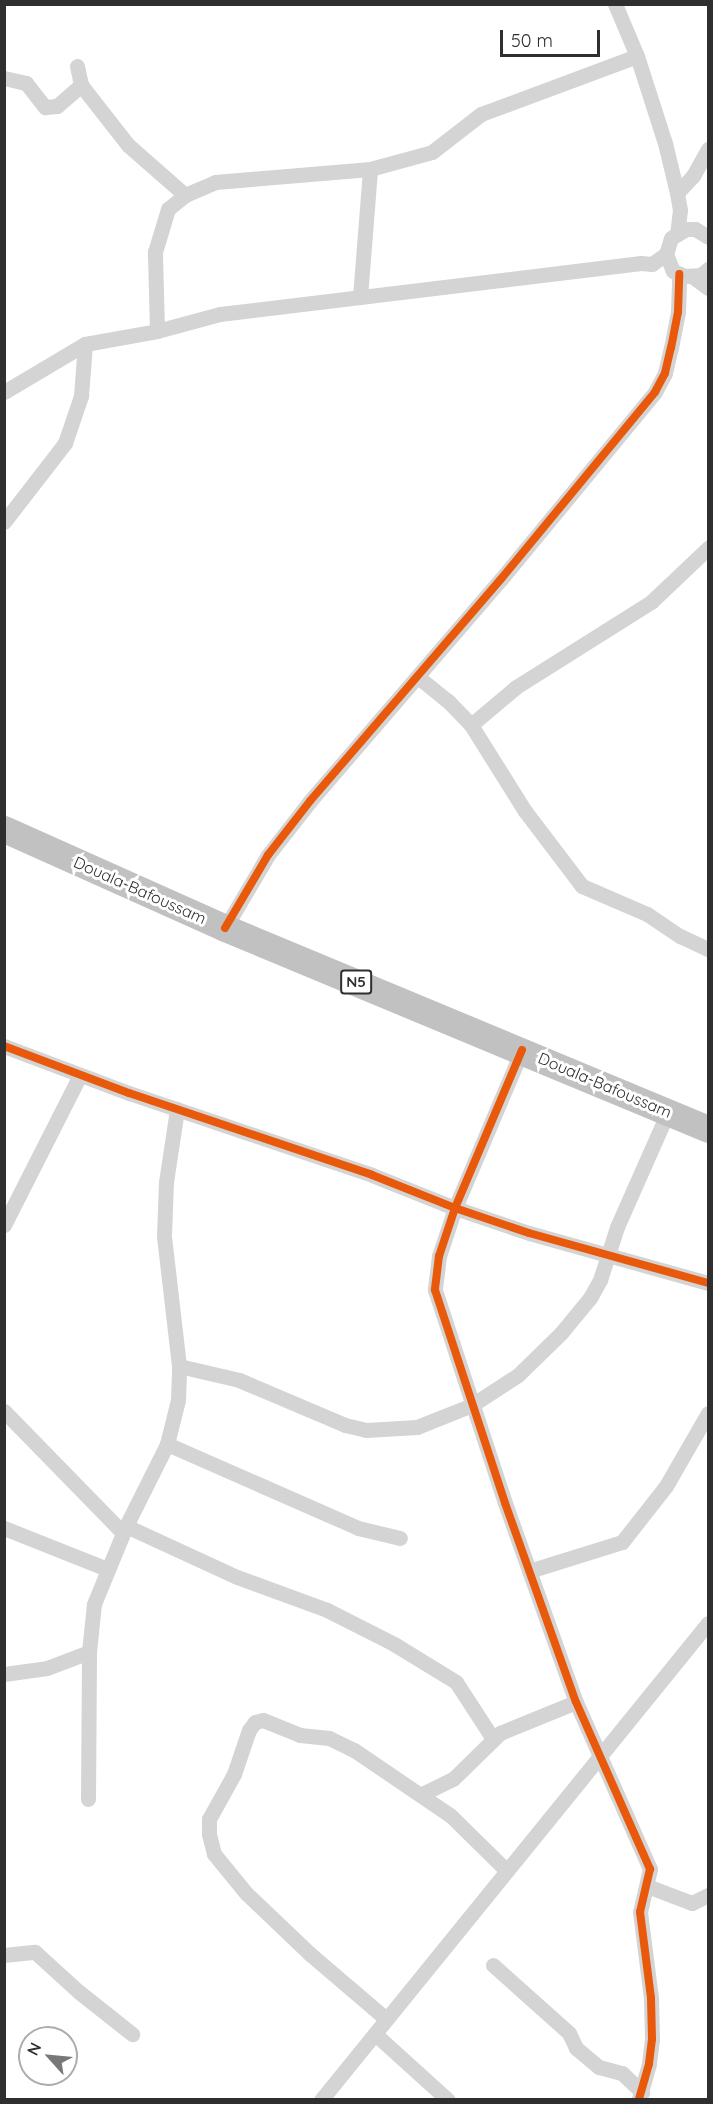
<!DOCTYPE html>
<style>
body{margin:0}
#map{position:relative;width:713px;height:2104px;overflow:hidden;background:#fff;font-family:Quicksand,sans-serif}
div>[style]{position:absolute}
.street>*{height:15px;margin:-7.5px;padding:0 7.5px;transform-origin:7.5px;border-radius:7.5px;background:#d4d4d4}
.highway>*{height:27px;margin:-13.5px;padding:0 13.5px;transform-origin:13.5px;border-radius:13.5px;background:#c1c1c1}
.cycleway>*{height:8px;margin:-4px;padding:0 4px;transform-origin:4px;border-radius:4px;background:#e8590c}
span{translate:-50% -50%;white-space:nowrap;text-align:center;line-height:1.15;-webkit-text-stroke:6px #fff;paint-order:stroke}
.shield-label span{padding:2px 4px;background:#fff;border:2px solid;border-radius:4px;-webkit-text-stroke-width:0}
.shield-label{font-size:15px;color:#2f2f2f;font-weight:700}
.street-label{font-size:16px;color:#2f2f2f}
.frame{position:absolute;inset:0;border:6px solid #2f2f2f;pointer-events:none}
.north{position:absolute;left:18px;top:2026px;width:60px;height:60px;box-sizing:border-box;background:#fff;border:2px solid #acacac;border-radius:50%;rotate:297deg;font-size:16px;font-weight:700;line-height:24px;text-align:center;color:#2f2f2f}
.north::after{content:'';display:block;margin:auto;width:21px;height:27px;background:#787878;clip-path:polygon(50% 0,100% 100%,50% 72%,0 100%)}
.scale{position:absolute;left:500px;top:30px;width:100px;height:27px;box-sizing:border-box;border:3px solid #2f2f2f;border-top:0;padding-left:8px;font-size:18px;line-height:21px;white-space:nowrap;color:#2f2f2f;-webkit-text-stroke:4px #fff;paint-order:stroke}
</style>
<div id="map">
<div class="street">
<i style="left:615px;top:4px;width:56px;rotate:67.1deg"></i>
<i style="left:637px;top:56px;width:91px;rotate:72.2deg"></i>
<i style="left:665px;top:143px;width:51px;rotate:76.5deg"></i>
<i style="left:677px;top:193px;width:17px;rotate:80deg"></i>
<i style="left:680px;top:210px;width:23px;rotate:97deg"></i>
<i style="left:77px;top:66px;width:19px;rotate:78deg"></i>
<i style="left:81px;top:85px;width:76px;rotate:51.9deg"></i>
<i style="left:128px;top:145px;width:76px;rotate:41.3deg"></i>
<i style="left:4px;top:78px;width:23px;rotate:13deg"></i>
<i style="left:26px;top:83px;width:31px;rotate:52deg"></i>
<i style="left:45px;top:107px;width:12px;rotate:-5deg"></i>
<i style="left:57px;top:106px;width:32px;rotate:-41deg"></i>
<i style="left:677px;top:193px;width:23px;rotate:-47deg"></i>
<i style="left:693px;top:176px;width:31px;rotate:-61deg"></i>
<i style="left:708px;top:237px;width:15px;rotate:-148deg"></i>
<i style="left:695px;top:229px;width:9px;rotate:180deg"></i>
<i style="left:686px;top:229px;width:17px;rotate:149deg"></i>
<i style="left:671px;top:238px;width:17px;rotate:107deg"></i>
<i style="left:666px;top:254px;width:18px;rotate:68deg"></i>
<i style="left:673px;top:271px;width:13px;rotate:23deg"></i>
<i style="left:685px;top:276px;width:16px;rotate:-4deg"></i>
<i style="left:701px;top:275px;width:9px;rotate:-41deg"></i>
<i style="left:693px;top:277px;width:19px;rotate:36deg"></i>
<i style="left:360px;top:297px;width:128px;rotate:-85.5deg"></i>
<i style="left:157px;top:331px;width:79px;rotate:-91.5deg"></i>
<i style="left:155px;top:252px;width:45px;rotate:-73.2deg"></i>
<i style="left:168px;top:209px;width:22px;rotate:-39deg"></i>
<i style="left:185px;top:195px;width:33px;rotate:-23deg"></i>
<i style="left:215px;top:182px;width:156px;rotate:-4.8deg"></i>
<i style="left:370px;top:169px;width:64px;rotate:-15.3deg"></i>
<i style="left:432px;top:152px;width:62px;rotate:-37.8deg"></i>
<i style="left:481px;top:114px;width:166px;rotate:-20.4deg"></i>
<i style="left:4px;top:392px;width:94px;rotate:-30.7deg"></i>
<i style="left:85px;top:344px;width:73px;rotate:-10.2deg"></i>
<i style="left:157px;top:331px;width:65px;rotate:-15.1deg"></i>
<i style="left:220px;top:314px;width:424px;rotate:-6.9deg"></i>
<i style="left:641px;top:263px;width:11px;rotate:5deg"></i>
<i style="left:652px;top:264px;width:17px;rotate:-36deg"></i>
<i style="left:4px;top:522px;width:100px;rotate:-52.3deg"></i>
<i style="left:65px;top:443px;width:50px;rotate:-71.2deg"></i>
<i style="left:81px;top:396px;width:52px;rotate:-85.6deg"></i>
<i style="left:418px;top:677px;width:38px;rotate:39deg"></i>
<i style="left:448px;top:701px;width:33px;rotate:46deg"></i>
<i style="left:471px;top:725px;width:102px;rotate:57.9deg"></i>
<i style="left:525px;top:811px;width:94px;rotate:52.8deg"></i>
<i style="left:582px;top:886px;width:71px;rotate:23.3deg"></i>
<i style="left:647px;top:914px;width:40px;rotate:34deg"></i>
<i style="left:680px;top:936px;width:31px;rotate:25deg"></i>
<i style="left:471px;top:725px;width:59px;rotate:-40.2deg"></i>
<i style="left:516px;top:687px;width:160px;rotate:-32.2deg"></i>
<i style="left:651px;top:602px;width:79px;rotate:-43.5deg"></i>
<i style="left:225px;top:928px;width:85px;rotate:-59.5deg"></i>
<i style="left:268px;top:855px;width:68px;rotate:-52.1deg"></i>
<i style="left:310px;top:801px;width:293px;rotate:-49.3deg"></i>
<i style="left:501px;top:579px;width:242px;rotate:-50.5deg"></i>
<i style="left:655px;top:392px;width:21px;rotate:-62deg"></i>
<i style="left:665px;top:373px;width:26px;rotate:-77deg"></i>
<i style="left:671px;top:348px;width:37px;rotate:-79deg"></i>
<i style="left:678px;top:312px;width:38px;rotate:-88deg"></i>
<i style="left:4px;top:1046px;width:134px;rotate:20.6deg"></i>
<i style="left:129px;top:1093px;width:256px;rotate:18.6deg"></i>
<i style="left:372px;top:1175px;width:89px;rotate:21.7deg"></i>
<i style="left:455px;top:1208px;width:78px;rotate:18.7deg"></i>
<i style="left:529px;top:1233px;width:186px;rotate:15.6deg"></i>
<i style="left:522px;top:1050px;width:172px;rotate:113deg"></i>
<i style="left:455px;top:1208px;width:51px;rotate:108.4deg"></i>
<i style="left:439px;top:1256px;width:34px;rotate:97deg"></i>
<i style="left:435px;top:1290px;width:224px;rotate:71.8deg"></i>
<i style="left:505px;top:1503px;width:211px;rotate:70.4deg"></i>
<i style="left:576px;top:1702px;width:183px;rotate:66.1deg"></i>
<i style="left:650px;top:1869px;width:44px;rotate:103.1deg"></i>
<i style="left:640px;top:1912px;width:87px;rotate:82.7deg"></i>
<i style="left:651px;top:1998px;width:41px;rotate:88.6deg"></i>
<i style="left:652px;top:2039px;width:25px;rotate:97deg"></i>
<i style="left:649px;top:2064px;width:37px;rotate:106deg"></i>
<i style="left:4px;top:1225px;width:168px;rotate:-63.1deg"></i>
<i style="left:179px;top:1366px;width:62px;rotate:13.1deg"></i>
<i style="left:239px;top:1380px;width:115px;rotate:23deg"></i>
<i style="left:345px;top:1425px;width:22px;rotate:13deg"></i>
<i style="left:366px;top:1430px;width:51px;rotate:-3.4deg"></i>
<i style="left:417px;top:1427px;width:59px;rotate:-21.8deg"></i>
<i style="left:472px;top:1405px;width:55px;rotate:-33.1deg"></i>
<i style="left:518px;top:1375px;width:60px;rotate:-44.3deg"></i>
<i style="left:561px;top:1333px;width:45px;rotate:-50.4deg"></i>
<i style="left:590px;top:1298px;width:21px;rotate:-61deg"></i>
<i style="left:600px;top:1280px;width:56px;rotate:-72.2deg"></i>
<i style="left:617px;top:1227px;width:126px;rotate:-66.1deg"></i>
<i style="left:4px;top:1411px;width:170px;rotate:45.7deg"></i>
<i style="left:167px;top:1444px;width:209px;rotate:23.7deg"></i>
<i style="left:358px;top:1528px;width:43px;rotate:13.4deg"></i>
<i style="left:126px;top:1526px;width:122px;rotate:24.7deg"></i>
<i style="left:237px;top:1577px;width:96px;rotate:20.1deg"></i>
<i style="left:327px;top:1610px;width:75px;rotate:26.9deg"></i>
<i style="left:394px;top:1644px;width:73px;rotate:31.5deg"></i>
<i style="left:456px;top:1682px;width:68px;rotate:57deg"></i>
<i style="left:4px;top:1528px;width:111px;rotate:21.7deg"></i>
<i style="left:529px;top:1571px;width:97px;rotate:-17.3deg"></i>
<i style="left:622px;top:1542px;width:71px;rotate:-51.8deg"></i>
<i style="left:666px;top:1486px;width:84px;rotate:-60.1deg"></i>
<i style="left:4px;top:1674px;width:43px;rotate:-7.9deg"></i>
<i style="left:47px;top:1668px;width:45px;rotate:-20.9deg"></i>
<i style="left:422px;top:1794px;width:34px;rotate:-26deg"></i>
<i style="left:453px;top:1779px;width:66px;rotate:-44.4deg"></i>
<i style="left:500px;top:1733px;width:82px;rotate:-22.2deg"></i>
<i style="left:88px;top:1799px;width:147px;rotate:-89.6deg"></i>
<i style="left:89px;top:1652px;width:48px;rotate:-84.1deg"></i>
<i style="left:94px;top:1604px;width:84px;rotate:-67.7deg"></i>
<i style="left:126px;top:1526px;width:92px;rotate:-63.4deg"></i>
<i style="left:167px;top:1444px;width:45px;rotate:-76deg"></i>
<i style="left:178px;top:1400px;width:34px;rotate:-88deg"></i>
<i style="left:179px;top:1366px;width:131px;rotate:-96.6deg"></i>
<i style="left:164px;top:1236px;width:54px;rotate:-87.9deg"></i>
<i style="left:166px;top:1182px;width:74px;rotate:-81.4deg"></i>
<i style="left:647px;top:1886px;width:48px;rotate:20.7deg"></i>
<i style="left:692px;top:1903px;width:18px;rotate:-27deg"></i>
<i style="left:4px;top:1955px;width:31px;rotate:-6deg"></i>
<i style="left:35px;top:1952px;width:59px;rotate:42.3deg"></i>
<i style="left:79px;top:1992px;width:68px;rotate:38.4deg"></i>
<i style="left:493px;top:1965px;width:102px;rotate:41.8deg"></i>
<i style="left:569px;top:2033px;width:17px;rotate:65deg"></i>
<i style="left:576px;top:2048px;width:30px;rotate:40deg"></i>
<i style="left:599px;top:2067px;width:24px;rotate:15deg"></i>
<i style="left:622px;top:2073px;width:28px;rotate:44deg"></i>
<i style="left:385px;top:2018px;width:99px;rotate:-139.5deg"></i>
<i style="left:310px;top:1954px;width:88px;rotate:-136.4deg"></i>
<i style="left:246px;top:1893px;width:50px;rotate:-129.4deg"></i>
<i style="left:214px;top:1854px;width:21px;rotate:-104deg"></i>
<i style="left:209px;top:1834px;width:15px;rotate:-90deg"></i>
<i style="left:209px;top:1819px;width:51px;rotate:-60.9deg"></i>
<i style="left:234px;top:1774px;width:46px;rotate:-71.2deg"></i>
<i style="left:249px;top:1730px;width:10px;rotate:-53deg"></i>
<i style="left:255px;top:1722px;width:8px;rotate:-14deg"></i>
<i style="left:263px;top:1720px;width:40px;rotate:22deg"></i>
<i style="left:300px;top:1735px;width:29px;rotate:6deg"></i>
<i style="left:329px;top:1738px;width:28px;rotate:26deg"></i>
<i style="left:354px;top:1750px;width:117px;rotate:34.2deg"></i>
<i style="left:451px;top:1816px;width:77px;rotate:44.5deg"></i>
<i style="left:375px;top:2034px;width:98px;rotate:42.1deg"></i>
<i style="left:321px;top:2100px;width:614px;rotate:-50.95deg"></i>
</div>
<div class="highway">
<i style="left:4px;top:829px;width:242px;rotate:24.1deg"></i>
<i style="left:225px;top:928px;width:523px;rotate:22.59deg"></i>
</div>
<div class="cycleway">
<i style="left:225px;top:928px;width:85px;rotate:-59.5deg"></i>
<i style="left:268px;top:855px;width:68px;rotate:-52.1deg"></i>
<i style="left:310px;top:801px;width:293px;rotate:-49.3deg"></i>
<i style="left:501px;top:579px;width:242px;rotate:-50.5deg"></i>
<i style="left:655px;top:392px;width:21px;rotate:-62deg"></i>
<i style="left:665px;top:373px;width:26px;rotate:-77deg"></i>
<i style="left:671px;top:348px;width:37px;rotate:-79deg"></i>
<i style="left:678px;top:312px;width:38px;rotate:-88deg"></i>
<i style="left:4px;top:1046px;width:134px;rotate:20.6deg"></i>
<i style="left:129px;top:1093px;width:256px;rotate:18.6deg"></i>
<i style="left:372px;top:1175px;width:89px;rotate:21.7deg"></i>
<i style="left:455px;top:1208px;width:78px;rotate:18.7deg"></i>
<i style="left:529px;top:1233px;width:186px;rotate:15.6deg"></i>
<i style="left:522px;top:1050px;width:172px;rotate:113deg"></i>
<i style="left:455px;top:1208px;width:51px;rotate:108.4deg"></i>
<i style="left:439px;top:1256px;width:34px;rotate:97deg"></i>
<i style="left:435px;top:1290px;width:224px;rotate:71.8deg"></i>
<i style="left:505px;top:1503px;width:211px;rotate:70.4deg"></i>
<i style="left:576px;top:1702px;width:183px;rotate:66.1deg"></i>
<i style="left:650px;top:1869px;width:44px;rotate:103.1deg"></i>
<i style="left:640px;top:1912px;width:87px;rotate:82.7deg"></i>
<i style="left:651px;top:1998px;width:41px;rotate:88.6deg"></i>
<i style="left:652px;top:2039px;width:25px;rotate:97deg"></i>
<i style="left:649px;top:2064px;width:37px;rotate:106deg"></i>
</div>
<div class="shield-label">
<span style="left:356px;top:982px">N5</span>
</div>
<div class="street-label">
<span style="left:140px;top:890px;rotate:24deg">Douala-Bafoussam</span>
<span style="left:605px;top:1085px;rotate:23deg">Douala-Bafoussam</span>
</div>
<div class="frame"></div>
<div class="north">N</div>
<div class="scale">50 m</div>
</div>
